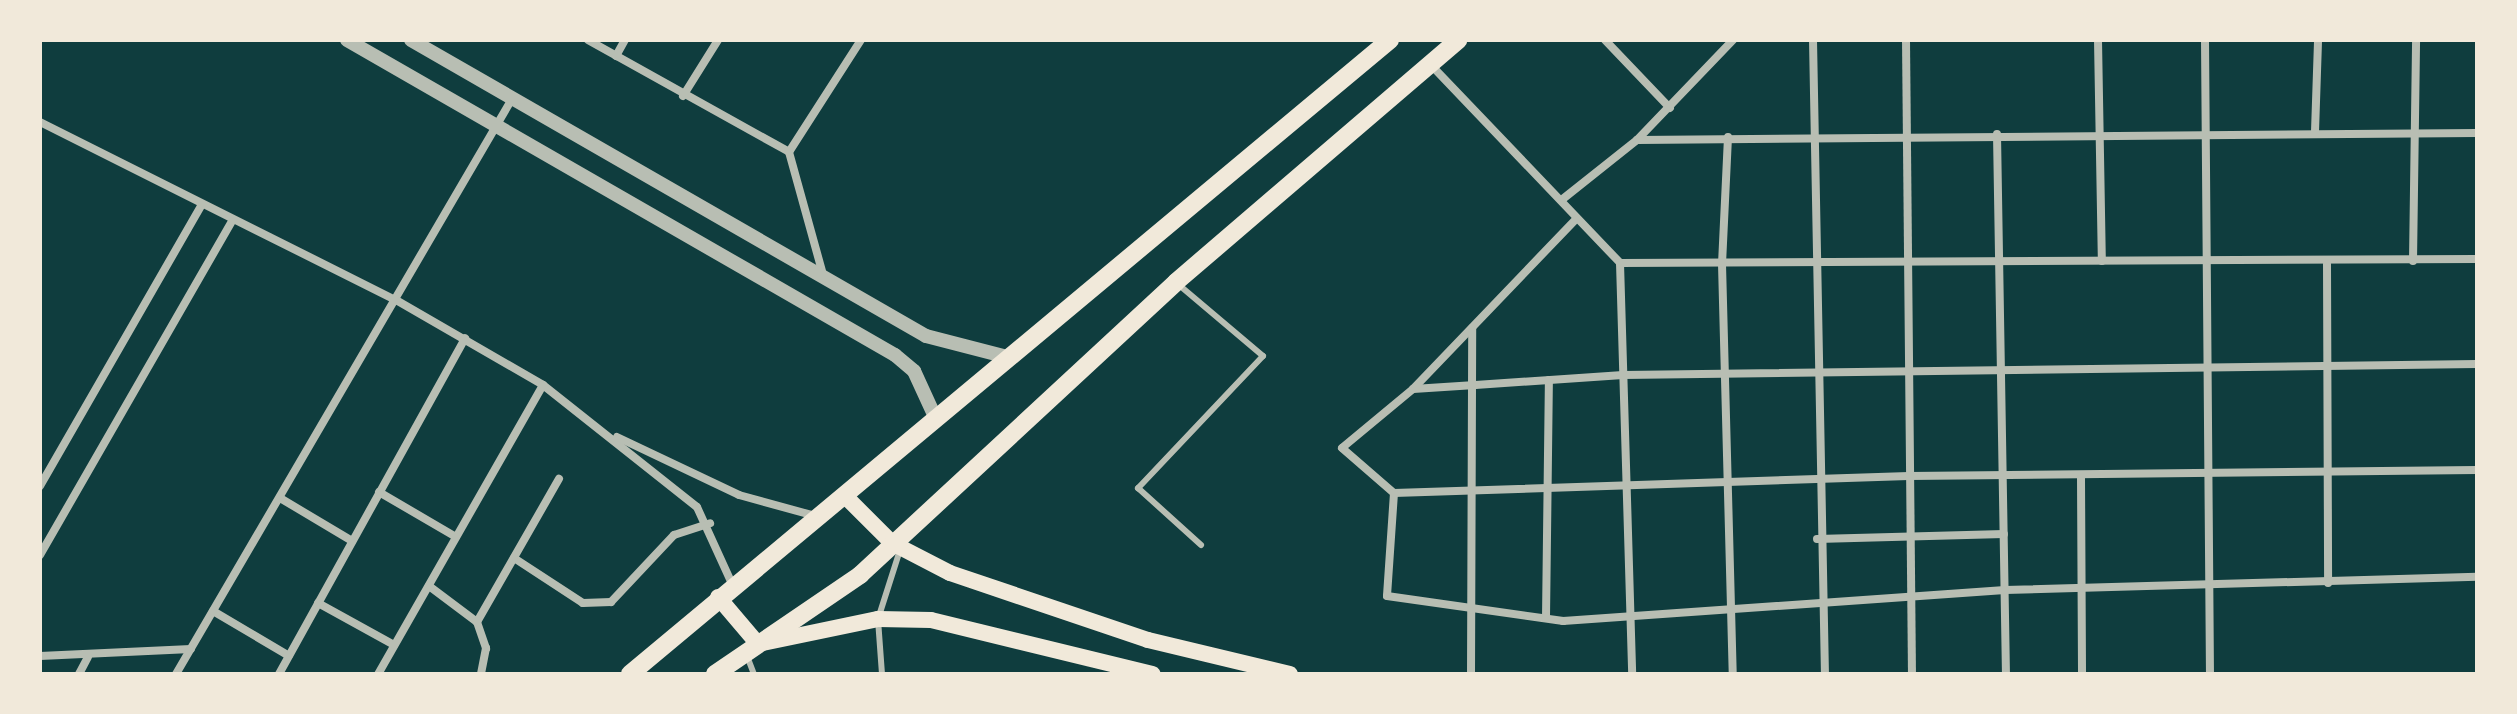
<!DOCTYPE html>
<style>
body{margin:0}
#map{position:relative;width:2517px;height:714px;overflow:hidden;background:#0f3d3e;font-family:Ubuntu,sans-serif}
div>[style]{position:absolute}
.service>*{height:6px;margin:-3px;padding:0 3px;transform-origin:3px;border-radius:3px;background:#b8beb3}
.minor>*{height:8px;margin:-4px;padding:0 4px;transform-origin:4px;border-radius:4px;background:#b8beb3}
.tertiary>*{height:14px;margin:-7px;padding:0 7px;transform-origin:7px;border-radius:7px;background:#b8beb3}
.secondary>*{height:16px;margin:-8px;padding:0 8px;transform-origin:8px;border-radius:8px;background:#f1e9da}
.primary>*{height:18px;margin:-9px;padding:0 9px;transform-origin:9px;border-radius:9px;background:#f1e9da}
span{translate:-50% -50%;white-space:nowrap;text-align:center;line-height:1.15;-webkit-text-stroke:6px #f1e9da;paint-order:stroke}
.frame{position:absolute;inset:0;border:42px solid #f1e9da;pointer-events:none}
</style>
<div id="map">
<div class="service">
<i style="left:1179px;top:285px;width:110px;rotate:40.2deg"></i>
<i style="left:1263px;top:356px;width:182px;rotate:133.4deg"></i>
<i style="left:1138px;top:488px;width:85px;rotate:42.1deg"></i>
<i style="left:747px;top:656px;width:19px;rotate:69deg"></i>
<i style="left:882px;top:674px;width:55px;rotate:-94.2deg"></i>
<i style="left:878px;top:619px;width:72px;rotate:-72.3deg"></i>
</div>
<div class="minor">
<i style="left:588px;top:40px;width:230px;rotate:29.1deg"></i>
<i style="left:789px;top:152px;width:133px;rotate:-57.3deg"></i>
<i style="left:1605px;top:40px;width:94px;rotate:46.3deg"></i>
<i style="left:1813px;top:40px;width:634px;rotate:88.92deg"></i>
<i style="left:1906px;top:40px;width:634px;rotate:89.46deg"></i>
<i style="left:2098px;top:40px;width:221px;rotate:89deg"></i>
<i style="left:2205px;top:40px;width:634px;rotate:89.55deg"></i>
<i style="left:616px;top:56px;width:18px;rotate:-61deg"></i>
<i style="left:1431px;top:65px;width:274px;rotate:46.3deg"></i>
<i style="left:1620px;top:263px;width:411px;rotate:88.3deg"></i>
<i style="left:683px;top:96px;width:66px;rotate:-58deg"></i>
<i style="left:40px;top:122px;width:398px;rotate:26.6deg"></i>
<i style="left:396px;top:300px;width:170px;rotate:30deg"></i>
<i style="left:543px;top:385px;width:333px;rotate:119.7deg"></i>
<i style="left:2315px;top:132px;width:92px;rotate:-88.1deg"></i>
<i style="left:1997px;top:134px;width:540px;rotate:89.05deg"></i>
<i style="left:1728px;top:137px;width:127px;rotate:92.7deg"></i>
<i style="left:1722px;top:264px;width:410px;rotate:88.5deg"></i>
<i style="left:1637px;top:140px;width:840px;rotate:-0.48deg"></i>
<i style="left:789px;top:152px;width:128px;rotate:74.5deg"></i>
<i style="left:1564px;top:198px;width:93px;rotate:-38.5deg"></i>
<i style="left:1637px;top:140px;width:139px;rotate:-46.2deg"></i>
<i style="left:2413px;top:261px;width:221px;rotate:-89.2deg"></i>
<i style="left:1620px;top:263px;width:857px;rotate:-0.27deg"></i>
<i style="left:2327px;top:264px;width:319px;rotate:89.8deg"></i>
<i style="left:2477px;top:364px;width:854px;rotate:179.26deg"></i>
<i style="left:1623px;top:375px;width:148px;rotate:176.1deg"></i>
<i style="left:1475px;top:385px;width:62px;rotate:176.3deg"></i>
<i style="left:1413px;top:389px;width:92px;rotate:140.3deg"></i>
<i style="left:1342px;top:448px;width:69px;rotate:40.9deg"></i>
<i style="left:1394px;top:493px;width:515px;rotate:-1.89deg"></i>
<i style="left:1909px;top:476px;width:568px;rotate:-0.61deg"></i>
<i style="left:543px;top:385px;width:196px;rotate:38.4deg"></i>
<i style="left:697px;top:507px;width:87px;rotate:65.5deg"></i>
<i style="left:1413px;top:389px;width:236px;rotate:-46.2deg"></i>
<i style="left:617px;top:437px;width:135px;rotate:25.4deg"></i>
<i style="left:739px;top:495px;width:79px;rotate:15.4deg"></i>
<i style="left:2081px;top:478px;width:196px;rotate:89.7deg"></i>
<i style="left:40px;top:486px;width:325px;rotate:-60.1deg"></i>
<i style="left:379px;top:492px;width:89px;rotate:30.3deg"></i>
<i style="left:1394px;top:493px;width:103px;rotate:93.9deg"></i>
<i style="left:1387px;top:596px;width:178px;rotate:8.1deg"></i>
<i style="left:1563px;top:621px;width:443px;rotate:-4deg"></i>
<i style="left:2005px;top:590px;width:472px;rotate:-1.6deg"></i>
<i style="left:280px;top:498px;width:84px;rotate:30.8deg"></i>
<i style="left:1817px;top:539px;width:187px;rotate:-1.5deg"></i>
<i style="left:40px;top:555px;width:387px;rotate:-60.1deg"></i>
<i style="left:514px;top:558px;width:82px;rotate:33.1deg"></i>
<i style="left:583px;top:603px;width:28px;rotate:-2deg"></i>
<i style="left:611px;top:602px;width:92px;rotate:-46.8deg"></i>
<i style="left:674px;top:535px;width:38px;rotate:-18deg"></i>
<i style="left:429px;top:586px;width:60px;rotate:36.9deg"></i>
<i style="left:477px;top:622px;width:28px;rotate:71deg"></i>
<i style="left:486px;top:648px;width:26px;rotate:101deg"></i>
<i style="left:318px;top:603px;width:87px;rotate:28.9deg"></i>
<i style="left:213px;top:611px;width:88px;rotate:30.6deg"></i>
<i style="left:1546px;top:618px;width:238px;rotate:-89.3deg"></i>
<i style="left:477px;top:622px;width:165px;rotate:-60.2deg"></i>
<i style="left:40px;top:656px;width:151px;rotate:-2.7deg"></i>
<i style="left:79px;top:674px;width:19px;rotate:-62deg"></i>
<i style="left:176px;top:674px;width:668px;rotate:-59.71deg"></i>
<i style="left:279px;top:674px;width:384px;rotate:-61deg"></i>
<i style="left:1471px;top:674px;width:346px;rotate:-89.8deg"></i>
</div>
<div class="tertiary">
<i style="left:347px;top:40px;width:632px;rotate:29.89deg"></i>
<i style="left:895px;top:355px;width:25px;rotate:40deg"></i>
<i style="left:914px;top:371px;width:53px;rotate:65.4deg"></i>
<i style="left:411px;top:40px;width:594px;rotate:29.89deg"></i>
<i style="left:926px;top:336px;width:84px;rotate:14.5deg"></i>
</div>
<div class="secondary">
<i style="left:846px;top:497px;width:65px;rotate:45deg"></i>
<i style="left:892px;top:543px;width:65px;rotate:27.3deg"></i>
<i style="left:950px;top:573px;width:209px;rotate:18.7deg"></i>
<i style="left:1148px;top:640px;width:146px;rotate:13.5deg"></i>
<i style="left:718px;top:597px;width:62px;rotate:49.6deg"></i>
<i style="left:758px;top:644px;width:123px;rotate:-11.8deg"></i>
<i style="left:878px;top:619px;width:53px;rotate:1.1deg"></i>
<i style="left:931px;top:620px;width:228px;rotate:13.7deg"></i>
</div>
<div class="primary">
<i style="left:630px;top:674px;width:990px;rotate:-39.84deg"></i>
<i style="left:715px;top:674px;width:176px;rotate:-34.3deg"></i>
<i style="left:860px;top:575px;width:431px;rotate:-42.8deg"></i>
<i style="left:1176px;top:282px;width:372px;rotate:-40.6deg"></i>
</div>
<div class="frame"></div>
</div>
